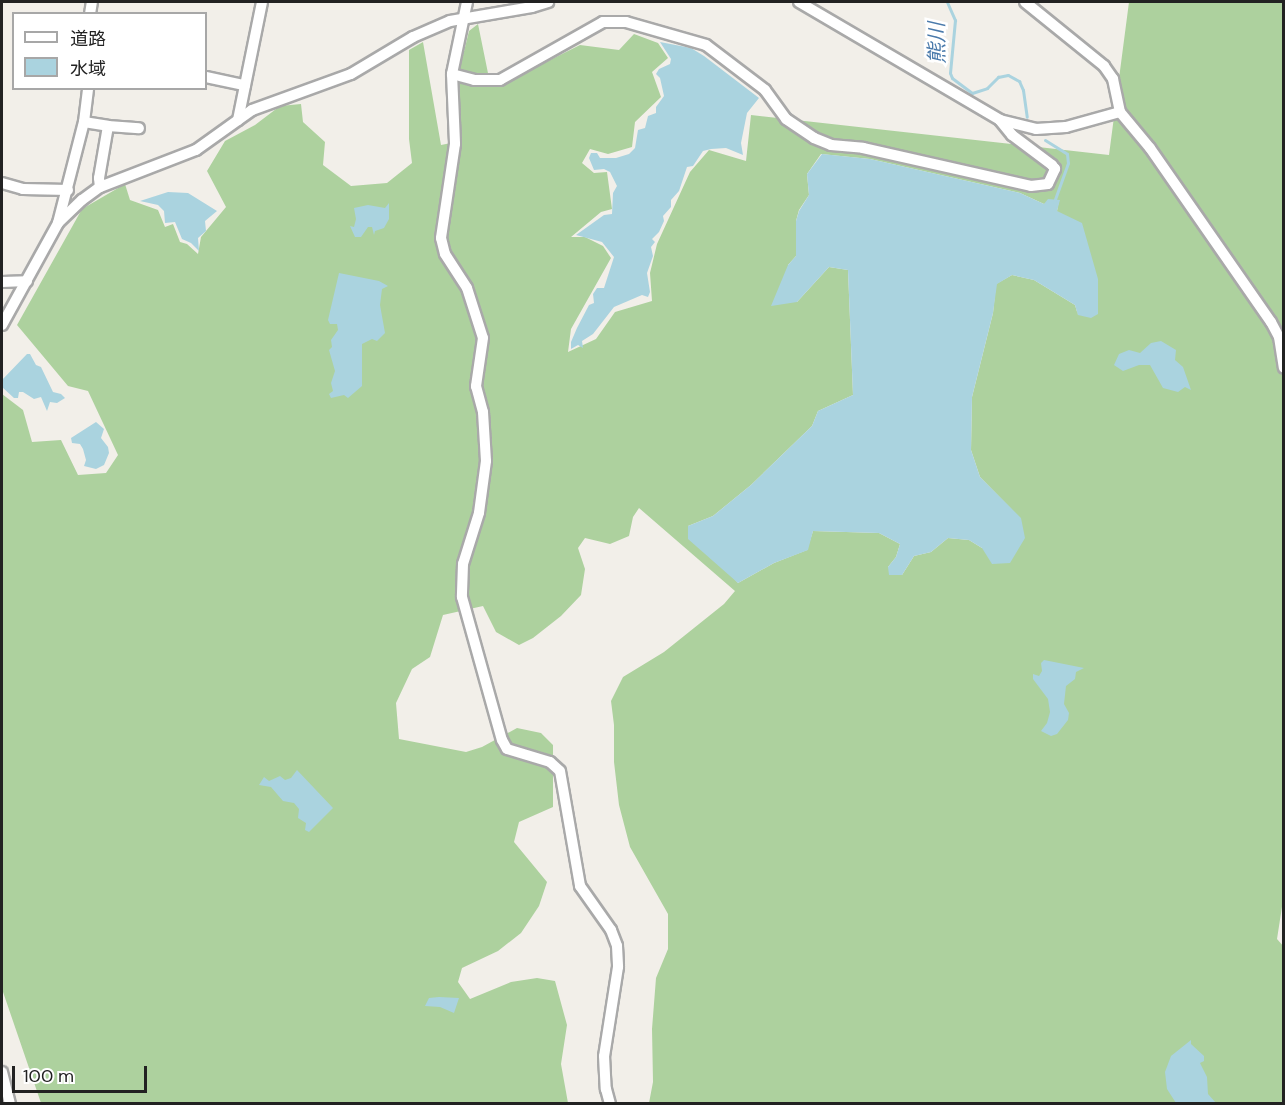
<!DOCTYPE html>
<meta charset="utf-8">
<style>
body{margin:0}
#map{position:relative;width:1285px;height:1105px;overflow:hidden;background:#f2efe9;font-family:"DM Sans","Noto Sans JP",sans-serif}
div>[style]{position:absolute}
.forest>*{inset:0;background:#add19e}
.water>*{inset:0;background:#aad3df}
.stream>*{height:3px;margin:-1.5px;padding:0 1.5px;transform-origin:1.5px;border-radius:1.5px;background:#aad3df}
.roads{filter:drop-shadow(2px 0 #a9a9a9) drop-shadow(-2px 0 #a9a9a9) drop-shadow(0 2px #a9a9a9) drop-shadow(0 -2px #a9a9a9)}
.minor>*{height:10px;margin:-5px;padding:0 5px;transform-origin:5px;border-radius:5px;background:#fff}
span{translate:-50% -50%;white-space:nowrap;text-align:center;line-height:1.15;-webkit-text-stroke:5px #fff;paint-order:stroke}
.water-label{font-size:21px;color:#4a7aab;font-style:italic}
.frame{position:absolute;inset:0;border:3px solid #222;pointer-events:none}
.legend{position:absolute;left:12px;top:12px;width:195px;height:78px;box-sizing:border-box;background:#fff;border:2px solid #a7a7a7;margin:0;padding:8px 10px;list-style:none;font-size:18px;color:#222}
.legend li{display:flex;align-items:center;gap:12px;height:30px}
.legend b{width:30px;border:2px solid #a7a7a7}
.scale{position:absolute;left:12px;top:1066px;width:135px;height:27px;box-sizing:border-box;border:3px solid #222;border-top:0;padding-left:8px;font-size:18px;line-height:21px;white-space:nowrap;color:#222;-webkit-text-stroke:4px #fff;paint-order:stroke}
</style>
<div id="map">
<div class="forest">
<i style="clip-path:polygon(evenodd,1129px 2px,1283px 2px,1284px 894px,1277px 939px,1284px 947px,1283px 1103px,649px 1103px,653px 1082px,652px 1029px,656px 978px,668px 949px,668px 914px,630px 847px,619px 805px,614px 762px,614px 725px,611px 701px,623px 677px,664px 652px,724px 604px,735px 591px,639px 508px,633px 517px,629px 536px,610px 544px,585px 538px,578px 548px,585px 569px,581px 595px,561px 616px,533px 638px,519px 645px,496px 632px,483px 606px,443px 615px,430px 657px,412px 669px,396px 703px,399px 739px,466px 752px,482px 747px,517px 728px,541px 733px,553px 745px,553px 807px,519px 822px,514px 842px,547px 882px,539px 906px,521px 933px,498px 951px,462px 968px,458px 982px,470px 999px,511px 982px,537px 978px,555px 981px,567px 1025px,561px 1064px,568px 1103px,41px 1103px,2px 989px,2px 394px,23px 410px,32px 442px,61px 440px,78px 475px,106px 473px,118px 455px,88px 391px,68px 386px,17px 325px,82px 209px,125px 184px,130px 200px,158px 210px,165px 227px,173px 224px,180px 242px,187px 244px,198px 254px,201px 237px,226px 207px,207px 171px,225px 141px,255px 125px,280px 106px,301px 104px,303px 122px,325px 142px,323px 165px,351px 186px,387px 183px,412px 163px,409px 139px,409px 50px,423px 42px,441px 145px,461px 141px,456px 84px,469px 31px,478px 24px,490px 83px,536px 67px,580px 45px,619px 50px,634px 34px,658px 43px,668px 58px,652px 72px,661px 97px,635px 122px,632px 147px,608px 154px,590px 149px,582px 163px,594px 173px,607px 172px,612px 209px,601px 212px,571px 237px,585px 237px,603px 246px,611px 258px,571px 329px,568px 352px,596px 339px,615px 312px,652px 301px,650px 273px,657px 244px,690px 172px,709px 150px,746px 161px,751px 115px,1109px 155px,1129px 2px,821px 154px,870px 159px,1020px 193px,1044px 204px,1059px 200px,1057px 211px,1078px 315px,1075px 305px,1034px 280px,1012px 275px,996px 284px,993px 313px,972px 397px,971px 450px,980px 477px,1021px 519px,982px 548px,969px 540px,948px 538px,931px 552px,914px 556px,902px 575px,888px 567px,896px 557px,900px 544px,879px 533px,813px 531px,807px 550px,774px 563px,738px 583px,688px 526px,713px 516px,751px 485px,812px 426px,818px 411px,853px 395px,848px 270px,829px 267px,797px 302px,788px 265px,796px 256px,796px 221px,799px 210px,809px 195px,807px 174px,821px 154px)"></i>
</div>
<div class="water">
<i style="clip-path:polygon(660px 42px,691px 48px,704px 56px,759px 98px,747px 113px,741px 143px,743px 155px,726px 148px,711px 149px,703px 151px,693px 166px,687px 167px,679px 191px,671px 200px,671px 207px,663px 216px,664px 221px,659px 232px,652px 239px,655px 242px,651px 247px,653px 256px,647px 273px,650px 292px,648px 297px,642px 295px,614px 307px,593px 334px,582px 341px,583px 348px,578px 345px,571px 349px,571px 342px,577px 328px,589px 305px,594px 303px,593px 294px,597px 288px,604px 288px,614px 257px,602px 242px,576px 235px,604px 215px,612px 214px,613px 193px,617px 186px,610px 172px,604px 169px,594px 170px,589px 158px,591px 153px,597px 153px,600px 158px,616px 158px,629px 154px,635px 148px,638px 130px,645px 128px,648px 116px,656px 113px,656px 107px,664px 96px,660px 78px,656px 74px,659px 69px,670px 64px,671px 59px)"></i>
<i style="clip-path:polygon(822px 154px,870px 159px,1020px 193px,1044px 204px,1048px 199px,1060px 200px,1057px 211px,1082px 223px,1098px 279px,1098px 314px,1091px 318px,1078px 315px,1075px 305px,1034px 280px,1012px 275px,997px 284px,993px 313px,972px 397px,971px 450px,980px 477px,1021px 518px,1025px 538px,1010px 563px,992px 564px,982px 548px,969px 540px,948px 538px,931px 552px,914px 556px,902px 575px,889px 575px,888px 567px,896px 557px,900px 544px,879px 533px,813px 531px,808px 550px,774px 563px,738px 583px,688px 539px,688px 526px,713px 516px,751px 485px,812px 426px,818px 411px,853px 395px,848px 270px,829px 267px,797px 302px,771px 306px,788px 265px,796px 256px,796px 221px,799px 211px,809px 195px,807px 174px)"></i>
<i style="clip-path:polygon(168px 192px,188px 193px,217px 211px,205px 221px,206px 231px,198px 238px,199px 251px,191px 243px,182px 239px,175px 222px,165px 223px,164px 211px,158px 205px,140px 201px)"></i>
<i style="clip-path:polygon(389px 203px,389px 219px,384px 228px,375px 231px,374px 235px,372px 227px,368px 227px,361px 237px,355px 237px,350px 226px,354px 227px,356px 219px,354px 208px,368px 205px,385px 208px)"></i>
<i style="clip-path:polygon(339px 273px,379px 281px,388px 286px,382px 289px,380px 305px,385px 333px,377px 341px,372px 339px,362px 344px,362px 386px,348px 398px,344px 395px,331px 398px,329px 394px,333px 391px,331px 383px,335px 371px,329px 350px,332px 347px,331px 340px,338px 330px,337px 324px,330px 324px,328px 320px)"></i>
<i style="clip-path:polygon(1161px 341px,1176px 350px,1175px 360px,1183px 367px,1191px 390px,1185px 387px,1178px 392px,1163px 388px,1150px 365px,1139px 365px,1123px 371px,1114px 365px,1119px 354px,1129px 350px,1140px 353px,1151px 343px)"></i>
<i style="clip-path:polygon(27px 354px,30px 354px,36px 365px,41px 367px,53px 392px,61px 394px,65px 398px,57px 403px,50px 402px,47px 411px,41px 397px,34px 399px,23px 392px,19px 392px,18px 398px,14px 398px,2px 387px,2px 380px)"></i>
<i style="clip-path:polygon(96px 422px,104px 429px,101px 438px,108px 447px,109px 453px,104px 465px,96px 469px,84px 466px,86px 460px,83px 449px,80px 444px,72px 443px,71px 438px)"></i>
<i style="clip-path:polygon(1044px 660px,1084px 668px,1076px 672px,1075px 679px,1066px 686px,1064px 704px,1069px 713px,1068px 720px,1057px 734px,1051px 736px,1041px 731px,1047px 723px,1050px 712px,1048px 699px,1033px 679px,1033px 674px,1039px 676px,1042px 671px,1041px 663px)"></i>
<i style="clip-path:polygon(297px 770px,333px 808px,309px 832px,305px 830px,306px 823px,298px 818px,299px 809px,294px 803px,283px 801px,271px 787px,259px 785px,264px 777px,269px 781px,280px 776px,285px 780px,291px 778px)"></i>
<i style="clip-path:polygon(439px 997px,459px 998px,454px 1013px,440px 1007px,425px 1006px,429px 998px)"></i>
<i style="clip-path:polygon(1191px 1040px,1191px 1044px,1204px 1056px,1204px 1061px,1200px 1063px,1207px 1077px,1208px 1094px,1216px 1103px,1176px 1103px,1167px 1089px,1165px 1072px,1171px 1056px)"></i>
</div>
<div class="stream">
<i style="left:947px;top:2px;width:20px;rotate:66deg"></i>
<i style="left:955px;top:20px;width:53px;rotate:95.4deg"></i>
<i style="left:950px;top:73px;width:5px;rotate:68deg"></i>
<i style="left:952px;top:78px;width:25px;rotate:37deg"></i>
<i style="left:972px;top:93px;width:16px;rotate:-18deg"></i>
<i style="left:987px;top:88px;width:16px;rotate:-45deg"></i>
<i style="left:998px;top:77px;width:10px;rotate:-11deg"></i>
<i style="left:1008px;top:75px;width:13px;rotate:29deg"></i>
<i style="left:1019px;top:81px;width:10px;rotate:66deg"></i>
<i style="left:1023px;top:90px;width:27px;rotate:82deg"></i>
<i style="left:1045px;top:140px;width:26px;rotate:32deg"></i>
<i style="left:1067px;top:154px;width:9px;rotate:84deg"></i>
<i style="left:1068px;top:163px;width:41px;rotate:109.7deg"></i>
</div>
<div class="roads">
<div class="minor">
<i style="left:467px;top:2px;width:74px;rotate:101.8deg"></i>
<i style="left:452px;top:74px;width:70px;rotate:87.5deg"></i>
<i style="left:455px;top:144px;width:95px;rotate:98.5deg"></i>
<i style="left:441px;top:238px;width:16px;rotate:76deg"></i>
<i style="left:445px;top:254px;width:40px;rotate:57.1deg"></i>
<i style="left:467px;top:288px;width:52px;rotate:72.3deg"></i>
<i style="left:483px;top:338px;width:49px;rotate:98.3deg"></i>
<i style="left:476px;top:386px;width:27px;rotate:75deg"></i>
<i style="left:483px;top:412px;width:49px;rotate:86.5deg"></i>
<i style="left:486px;top:461px;width:52px;rotate:97.7deg"></i>
<i style="left:479px;top:513px;width:53px;rotate:107.4deg"></i>
<i style="left:463px;top:564px;width:33px;rotate:92deg"></i>
<i style="left:462px;top:597px;width:148px;rotate:74.4deg"></i>
<i style="left:502px;top:740px;width:10px;rotate:61deg"></i>
<i style="left:507px;top:749px;width:45px;rotate:16.8deg"></i>
<i style="left:550px;top:762px;width:13px;rotate:42deg"></i>
<i style="left:560px;top:771px;width:117px;rotate:80.1deg"></i>
<i style="left:580px;top:886px;width:54px;rotate:54.8deg"></i>
<i style="left:611px;top:930px;width:17px;rotate:69deg"></i>
<i style="left:617px;top:946px;width:21px;rotate:87deg"></i>
<i style="left:618px;top:967px;width:90px;rotate:98.9deg"></i>
<i style="left:604px;top:1056px;width:33px;rotate:87deg"></i>
<i style="left:606px;top:1089px;width:16px;rotate:75deg"></i>
<i style="left:799px;top:2px;width:233px;rotate:30.4deg"></i>
<i style="left:1000px;top:120px;width:37px;rotate:14deg"></i>
<i style="left:1036px;top:129px;width:30px;rotate:-4deg"></i>
<i style="left:1066px;top:127px;width:56px;rotate:-15.5deg"></i>
<i style="left:1025px;top:2px;width:102px;rotate:39deg"></i>
<i style="left:1104px;top:66px;width:16px;rotate:55deg"></i>
<i style="left:1113px;top:79px;width:34px;rotate:78deg"></i>
<i style="left:1120px;top:112px;width:47px;rotate:50.2deg"></i>
<i style="left:1150px;top:148px;width:212px;rotate:55.2deg"></i>
<i style="left:1271px;top:322px;width:17px;rotate:62deg"></i>
<i style="left:1279px;top:337px;width:31px;rotate:81deg"></i>
<i style="left:90px;top:14px;width:12px;rotate:-81deg"></i>
<i style="left:452px;top:74px;width:23px;rotate:15deg"></i>
<i style="left:474px;top:80px;width:26px"></i>
<i style="left:500px;top:80px;width:118px;rotate:-29.4deg"></i>
<i style="left:603px;top:22px;width:23px"></i>
<i style="left:626px;top:22px;width:83px;rotate:16deg"></i>
<i style="left:706px;top:45px;width:74px;rotate:37.3deg"></i>
<i style="left:765px;top:90px;width:36px;rotate:54deg"></i>
<i style="left:786px;top:119px;width:34px;rotate:34deg"></i>
<i style="left:814px;top:138px;width:18px;rotate:22deg"></i>
<i style="left:831px;top:145px;width:32px;rotate:5deg"></i>
<i style="left:863px;top:148px;width:172px;rotate:12.7deg"></i>
<i style="left:1031px;top:186px;width:17px;rotate:-7deg"></i>
<i style="left:1048px;top:184px;width:17px;rotate:-65deg"></i>
<i style="left:1055px;top:169px;width:5px;rotate:-127deg"></i>
<i style="left:1052px;top:165px;width:50px;rotate:-143.1deg"></i>
<i style="left:1012px;top:135px;width:19px;rotate:-129deg"></i>
<i style="left:206px;top:77px;width:40px;rotate:12deg"></i>
<i style="left:238px;top:120px;width:120px;rotate:-78.5deg"></i>
<i style="left:84px;top:122px;width:24px;rotate:9deg"></i>
<i style="left:108px;top:126px;width:53px;rotate:99.8deg"></i>
<i style="left:99px;top:178px;width:9px;rotate:84deg"></i>
<i style="left:108px;top:126px;width:31px;rotate:4deg"></i>
<i style="left:2px;top:183px;width:22px;rotate:16deg"></i>
<i style="left:23px;top:189px;width:45px;rotate:1.3deg"></i>
<i style="left:58px;top:223px;width:104px;rotate:-75.6deg"></i>
<i style="left:84px;top:122px;width:34px;rotate:-83deg"></i>
<i style="left:2px;top:282px;width:25px;rotate:-2deg"></i>
<i style="left:2px;top:325px;width:116px;rotate:-61.2deg"></i>
<i style="left:58px;top:223px;width:33px;rotate:-44deg"></i>
<i style="left:82px;top:200px;width:22px;rotate:-36deg"></i>
<i style="left:100px;top:187px;width:103px;rotate:-21.1deg"></i>
<i style="left:196px;top:150px;width:69px;rotate:-35.5deg"></i>
<i style="left:252px;top:110px;width:105px;rotate:-20deg"></i>
<i style="left:351px;top:74px;width:72px;rotate:-30.8deg"></i>
<i style="left:413px;top:37px;width:40px;rotate:-23.4deg"></i>
<i style="left:450px;top:21px;width:83px;rotate:-9.7deg"></i>
<i style="left:532px;top:7px;width:17px;rotate:-17deg"></i>
<i style="left:2px;top:1072px;width:33px;rotate:76deg"></i>
</div>
</div>
<div class="water-label">
<span style="left:937px;top:43px;rotate:-91deg">熊川</span>
</div>
<div class="frame"></div>
<ul class="legend">
<li><b style="height:8px;background:#fff"></b>道路</li>
<li><b style="height:16px;background:#aad3df"></b>水域</li>
</ul>
<div class="scale">100 m</div>
</div>
